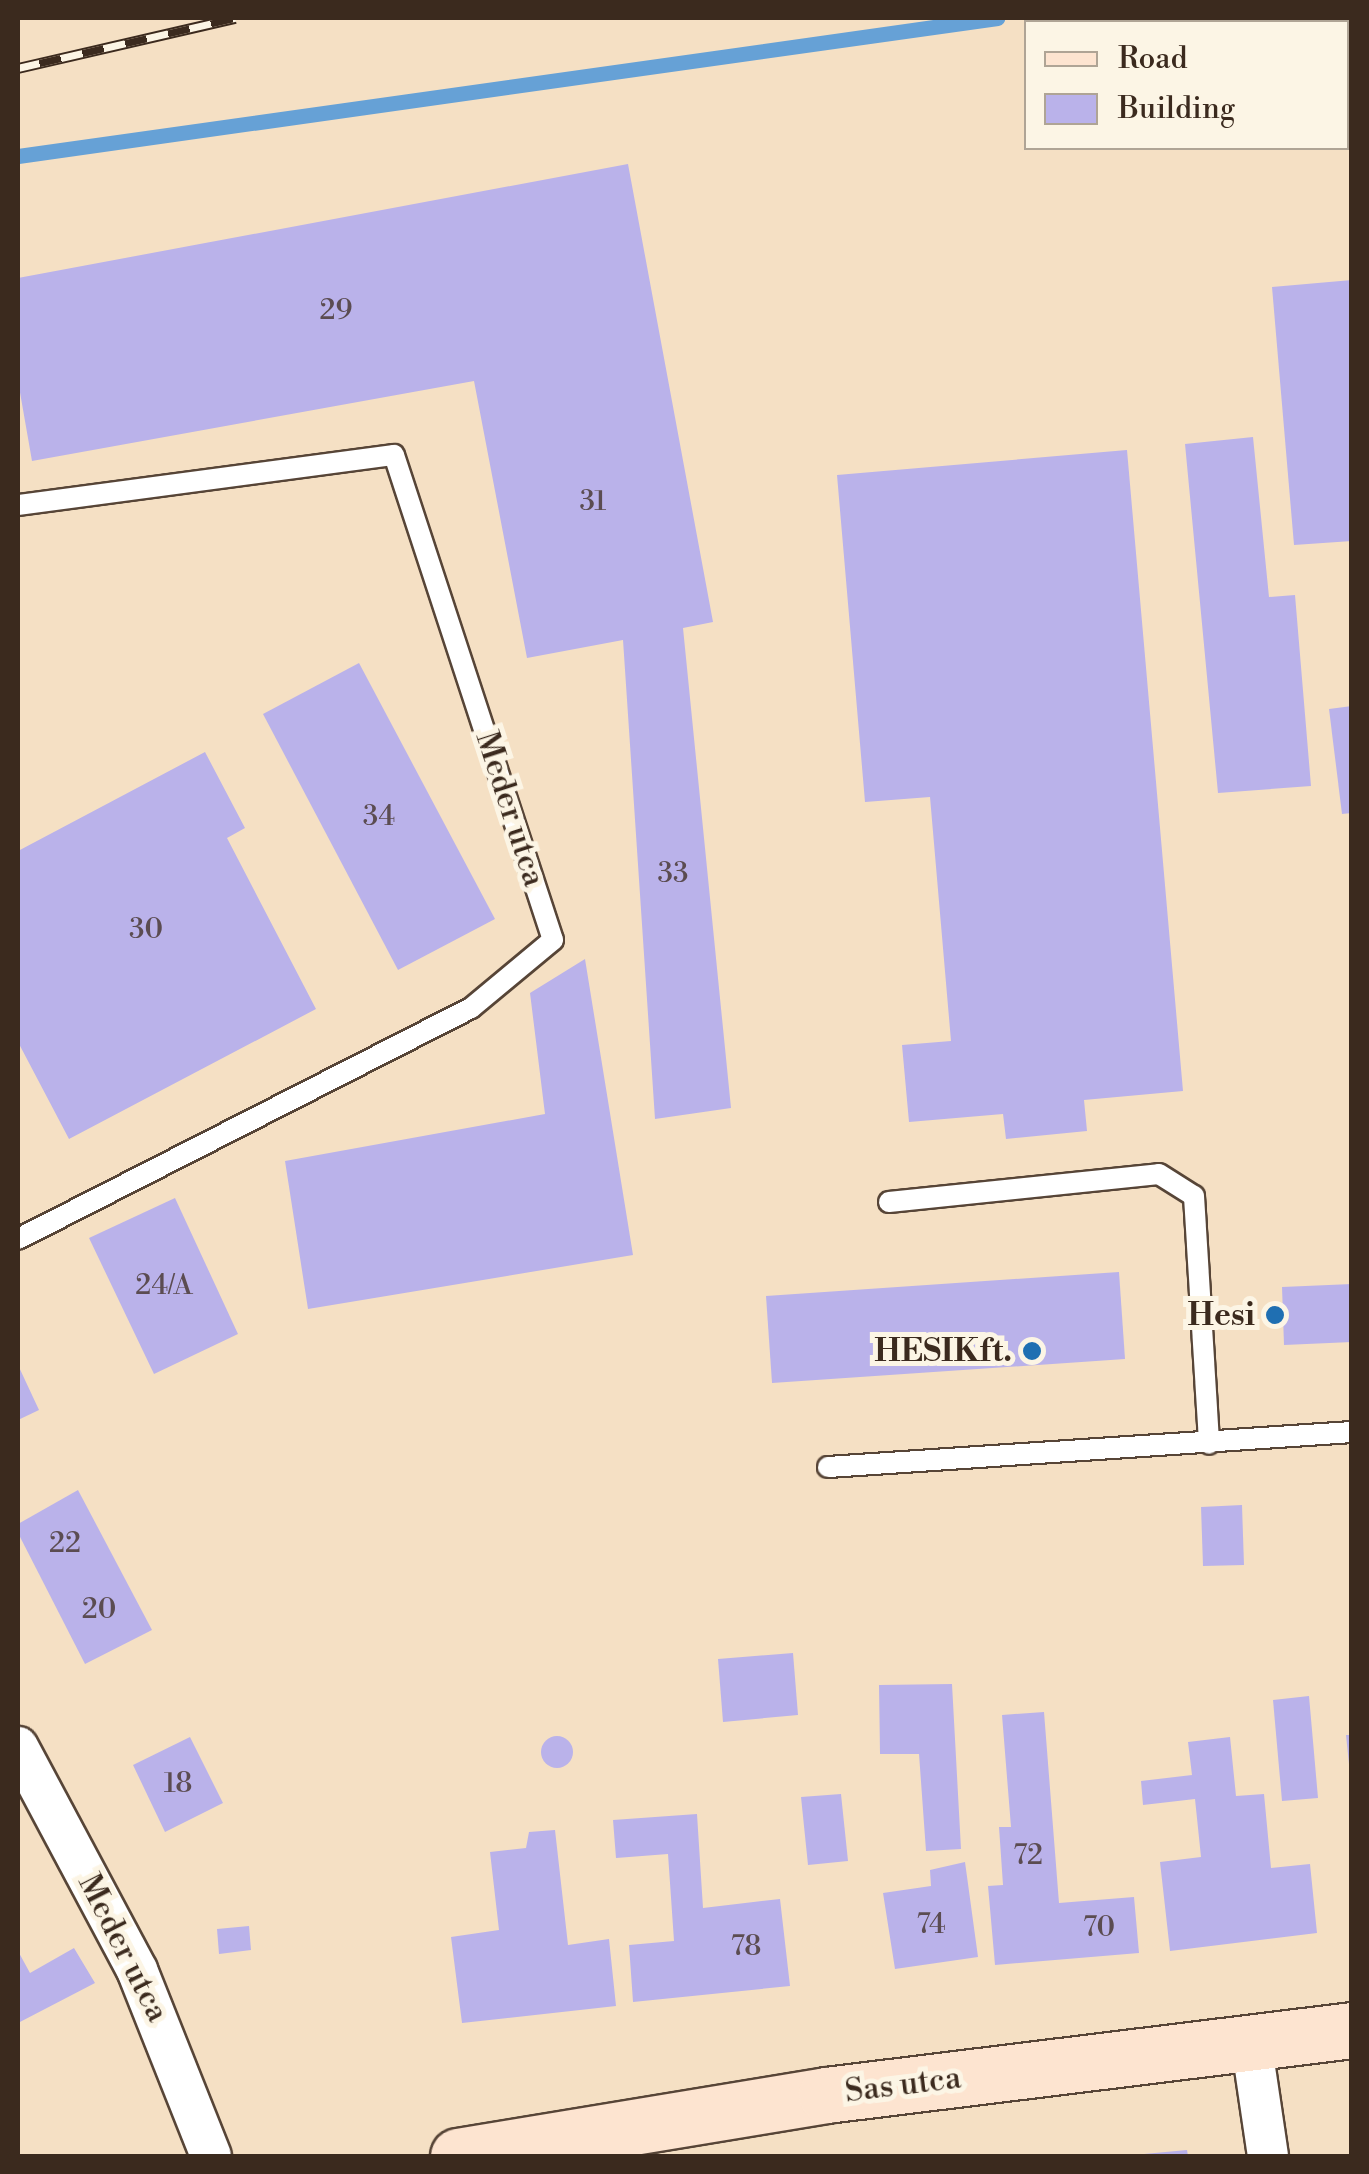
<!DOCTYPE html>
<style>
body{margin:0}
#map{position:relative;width:1369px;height:2174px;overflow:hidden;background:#f5e0c4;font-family:"Libre Bodoni",serif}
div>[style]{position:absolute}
.stream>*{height:15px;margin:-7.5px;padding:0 7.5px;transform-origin:7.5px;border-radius:7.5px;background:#66a1d6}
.building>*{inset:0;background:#bab2ea}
.round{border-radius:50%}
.roads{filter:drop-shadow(2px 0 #574537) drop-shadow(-2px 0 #574537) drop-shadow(0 2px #574537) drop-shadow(0 -2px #574537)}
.lane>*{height:20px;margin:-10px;padding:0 10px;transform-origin:10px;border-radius:10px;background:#fff}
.street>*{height:40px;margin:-20px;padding:0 20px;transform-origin:20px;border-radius:20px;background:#fff}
.secondary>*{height:55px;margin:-27.5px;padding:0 27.5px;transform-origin:27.5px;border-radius:27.5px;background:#fde4d0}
.rail>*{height:11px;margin-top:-5.5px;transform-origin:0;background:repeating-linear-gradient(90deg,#fcf5e5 0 22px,#3b2a1e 0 44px);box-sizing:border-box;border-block:2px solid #3b2a1e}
.dots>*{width:28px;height:28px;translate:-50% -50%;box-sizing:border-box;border:5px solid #fcf5e5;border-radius:50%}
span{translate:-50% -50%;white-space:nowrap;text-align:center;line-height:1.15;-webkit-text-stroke:10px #fcf5e5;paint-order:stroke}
.number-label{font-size:28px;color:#5b4c51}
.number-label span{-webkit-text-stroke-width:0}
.street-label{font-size:32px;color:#3b2a1e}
.poi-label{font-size:32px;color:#3b2a1e;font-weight:700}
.right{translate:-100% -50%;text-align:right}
.frame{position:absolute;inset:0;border:20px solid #3b2a1e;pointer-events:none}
.legend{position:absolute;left:1024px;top:20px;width:325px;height:130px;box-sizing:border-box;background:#fcf5e5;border:2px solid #afa495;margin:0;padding:12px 18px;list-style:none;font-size:30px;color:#3b2a1e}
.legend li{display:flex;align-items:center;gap:20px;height:50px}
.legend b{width:50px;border:2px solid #afa495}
</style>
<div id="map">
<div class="stream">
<i style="left:18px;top:156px;width:989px;rotate:-8.02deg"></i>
</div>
<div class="building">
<i style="clip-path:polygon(628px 164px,713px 622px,683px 628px,731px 1108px,655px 1119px,623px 640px,527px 658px,474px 381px,32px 461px,18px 381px,18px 278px)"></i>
<i style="clip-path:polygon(1352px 280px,1352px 541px,1294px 545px,1272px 287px)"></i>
<i style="clip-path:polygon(1253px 437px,1269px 597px,1295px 595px,1311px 786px,1218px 793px,1185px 444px)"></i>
<i style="clip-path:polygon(1127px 450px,1183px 1091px,1084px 1100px,1087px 1131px,1006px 1139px,1003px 1114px,909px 1122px,902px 1045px,951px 1041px,930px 797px,865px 802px,837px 475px)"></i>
<i style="clip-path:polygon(359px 663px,495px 919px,398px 970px,263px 714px)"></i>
<i style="clip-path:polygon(1352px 706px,1352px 813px,1342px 814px,1329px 709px)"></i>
<i style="clip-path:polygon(205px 752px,245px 828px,227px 838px,316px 1009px,69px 1139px,18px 1042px,18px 851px)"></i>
<i style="clip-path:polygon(585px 959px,633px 1255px,308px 1309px,285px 1161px,545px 1114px,530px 993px)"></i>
<i style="clip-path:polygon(175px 1198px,238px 1334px,154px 1374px,89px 1238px)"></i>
<i style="clip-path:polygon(1119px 1272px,1125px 1359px,772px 1383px,766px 1296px)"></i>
<i style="clip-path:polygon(1352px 1284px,1352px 1342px,1284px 1345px,1282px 1287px)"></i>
<i style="clip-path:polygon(18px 1365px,39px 1410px,18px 1420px)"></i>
<i style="clip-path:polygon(78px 1490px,152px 1630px,85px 1664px,18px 1533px,18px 1524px)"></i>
<i style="clip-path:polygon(1242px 1505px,1244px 1565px,1203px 1566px,1201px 1507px)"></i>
<i style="clip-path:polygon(793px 1653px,798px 1715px,723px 1722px,718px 1659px)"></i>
<i style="clip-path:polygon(952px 1684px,961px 1849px,926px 1851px,919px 1754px,880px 1754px,879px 1685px)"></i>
<i style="clip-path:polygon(1309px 1696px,1318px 1798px,1282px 1801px,1273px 1700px)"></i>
<i style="clip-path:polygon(1044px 1712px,1059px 1903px,1134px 1897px,1139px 1953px,995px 1965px,988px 1886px,1003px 1885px,999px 1827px,1011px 1827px,1002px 1715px)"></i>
<i style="clip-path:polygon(1346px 1735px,1352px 1735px,1352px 1764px,1349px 1764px)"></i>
<i class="round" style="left:541px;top:1736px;width:32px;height:32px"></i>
<i style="clip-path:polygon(190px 1737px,223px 1803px,165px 1832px,133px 1765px)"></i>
<i style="clip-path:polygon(1230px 1737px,1236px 1796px,1264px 1794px,1271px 1868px,1310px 1864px,1317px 1933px,1170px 1951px,1160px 1862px,1201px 1857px,1195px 1799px,1143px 1805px,1141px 1781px,1192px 1775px,1188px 1742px)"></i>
<i style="clip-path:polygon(841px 1794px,848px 1861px,808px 1865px,801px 1797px)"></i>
<i style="clip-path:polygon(697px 1814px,703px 1908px,780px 1899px,790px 1986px,633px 2002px,629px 1945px,674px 1941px,668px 1854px,616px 1858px,613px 1820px)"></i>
<i style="clip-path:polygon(555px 1830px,568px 1945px,609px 1939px,616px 2006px,462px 2023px,451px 1937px,499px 1930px,490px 1852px,526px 1848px,529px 1832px)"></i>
<i style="clip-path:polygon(965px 1862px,978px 1957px,895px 1969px,883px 1893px,931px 1886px,930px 1870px)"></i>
<i style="clip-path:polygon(249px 1926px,251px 1950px,219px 1954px,217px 1929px)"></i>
<i style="clip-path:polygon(74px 1948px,95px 1983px,18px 2023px,18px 1951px,30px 1973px)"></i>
<i style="clip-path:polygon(1187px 2150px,1188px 2156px,1144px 2156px,1144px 2154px)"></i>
</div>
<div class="roads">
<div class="lane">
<i style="left:18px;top:505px;width:379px;rotate:-7.6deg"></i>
<i style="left:394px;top:455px;width:510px;rotate:71.85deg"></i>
<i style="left:553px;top:940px;width:107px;rotate:140.3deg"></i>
<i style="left:471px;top:1008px;width:508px;rotate:152.98deg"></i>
<i style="left:889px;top:1202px;width:271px;rotate:-5.9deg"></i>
<i style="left:1159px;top:1174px;width:41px;rotate:32.2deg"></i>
<i style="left:1194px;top:1196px;width:248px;rotate:86.5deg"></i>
<i style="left:828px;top:1467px;width:525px;rotate:-3.82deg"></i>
</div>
<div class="street">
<i style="left:18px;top:1747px;width:253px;rotate:61.9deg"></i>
<i style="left:137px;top:1970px;width:200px;rotate:68.3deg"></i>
<i style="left:1251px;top:2041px;width:116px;rotate:81.6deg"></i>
</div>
<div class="secondary">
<i style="left:458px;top:2156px;width:373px;rotate:-9.4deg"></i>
<i style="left:826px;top:2095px;width:530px;rotate:-7.04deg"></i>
</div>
</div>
<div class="rail">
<i style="left:18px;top:68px;width:223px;rotate:-13deg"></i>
</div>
<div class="dots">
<i style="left:1275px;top:1315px;background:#1f6fb2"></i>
<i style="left:1032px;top:1351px;background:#1f6fb2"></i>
</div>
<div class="number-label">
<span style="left:336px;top:311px">29</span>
<span style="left:593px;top:502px">31</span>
<span style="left:379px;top:817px">34</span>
<span style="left:673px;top:874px">33</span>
<span style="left:146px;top:930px">30</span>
<span style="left:164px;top:1286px">24/A</span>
<span style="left:65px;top:1544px">22</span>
<span style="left:99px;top:1610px">20</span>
<span style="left:178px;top:1784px">18</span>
<span style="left:1028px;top:1856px">72</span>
<span style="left:931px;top:1925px">74</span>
<span style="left:1099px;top:1928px">70</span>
<span style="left:746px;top:1947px">78</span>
</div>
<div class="street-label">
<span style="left:510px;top:809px;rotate:72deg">Meder utca</span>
<span style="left:123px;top:1948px;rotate:63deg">Meder utca</span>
<span style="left:903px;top:2085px;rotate:-7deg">Sas utca</span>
</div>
<div class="poi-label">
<span class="right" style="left:1255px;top:1315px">Hesi</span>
<span class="right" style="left:1012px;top:1351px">HESIKft.</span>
</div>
<div class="frame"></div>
<ul class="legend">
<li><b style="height:12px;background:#fde4d0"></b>Road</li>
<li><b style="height:28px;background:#bab2ea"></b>Building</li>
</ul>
</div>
